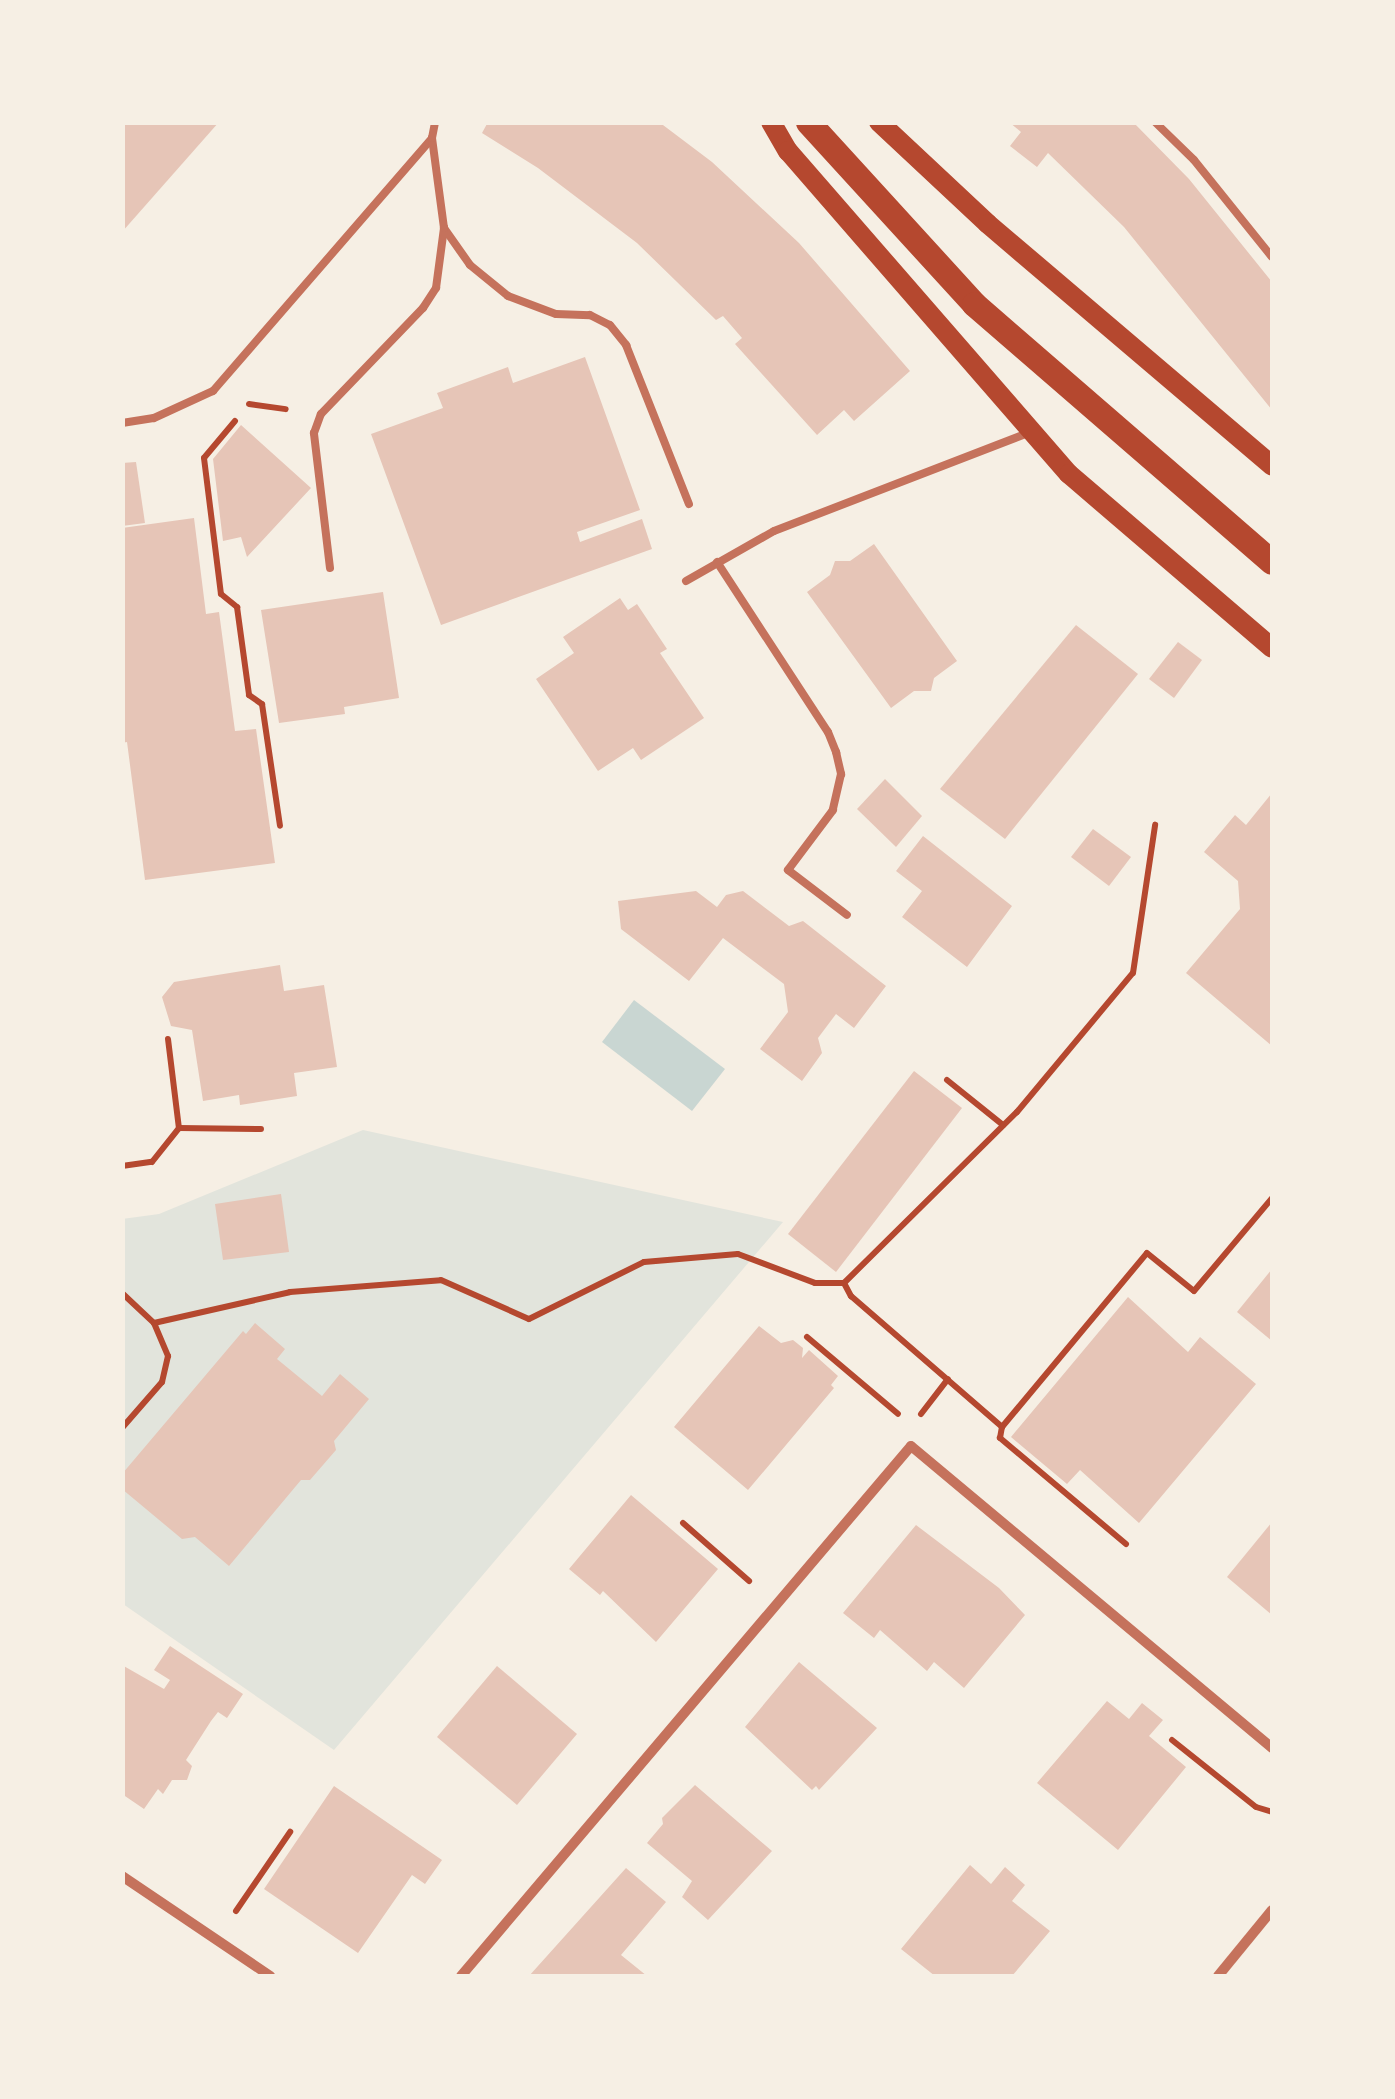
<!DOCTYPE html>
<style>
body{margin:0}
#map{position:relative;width:1395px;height:2099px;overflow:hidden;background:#f6efe4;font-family:"Zilla Slab",serif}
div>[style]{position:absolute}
.green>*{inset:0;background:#e2e4dc}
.water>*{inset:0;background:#c9d6d2}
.building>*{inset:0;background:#e6c5b7}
.path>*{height:6px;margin:-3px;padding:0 3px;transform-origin:3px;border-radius:3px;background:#b5482f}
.service>*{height:8px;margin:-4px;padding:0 4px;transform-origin:4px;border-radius:4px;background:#c5725c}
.minor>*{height:10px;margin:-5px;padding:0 5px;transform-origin:5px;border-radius:5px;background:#c5725c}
.secondary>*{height:20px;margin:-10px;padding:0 10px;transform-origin:10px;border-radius:10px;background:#b5482f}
.primary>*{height:25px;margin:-12.5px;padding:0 12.5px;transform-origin:12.5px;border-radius:12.5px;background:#b5482f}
span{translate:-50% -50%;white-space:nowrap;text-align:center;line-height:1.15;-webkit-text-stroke:8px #f6efe4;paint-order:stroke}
.frame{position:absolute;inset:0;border:125px solid #f6efe4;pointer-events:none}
</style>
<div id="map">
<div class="green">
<i style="clip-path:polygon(363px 1130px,783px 1222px,334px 1750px,123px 1604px,122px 1219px,159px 1214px)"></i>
</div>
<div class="water">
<i style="clip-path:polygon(634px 1000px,725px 1069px,692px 1111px,602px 1042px)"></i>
</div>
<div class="building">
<i style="clip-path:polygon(122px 122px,219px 122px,122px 232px)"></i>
<i style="clip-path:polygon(488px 122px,659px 122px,712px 162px,799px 243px,910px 371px,854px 421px,844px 410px,817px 435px,735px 344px,742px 338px,723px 316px,716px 320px,637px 243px,538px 168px,482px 133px)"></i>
<i style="clip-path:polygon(1009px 122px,1133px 122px,1189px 179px,1272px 282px,1272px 410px,1124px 227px,1048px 153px,1037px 167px,1010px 146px,1021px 132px)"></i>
<i style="clip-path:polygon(585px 357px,640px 510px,577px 532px,580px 542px,642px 519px,652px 549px,441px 625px,371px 434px,443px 408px,437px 393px,508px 367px,513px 383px)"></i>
<i style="clip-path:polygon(241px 425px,311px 488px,247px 557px,241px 537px,223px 541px,213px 459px)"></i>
<i style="clip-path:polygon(136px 462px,145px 523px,122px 526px,122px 463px)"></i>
<i style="clip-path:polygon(194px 518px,206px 614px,219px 612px,235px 731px,256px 729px,275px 863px,145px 880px,127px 742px,122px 743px,122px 528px)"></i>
<i style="clip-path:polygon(874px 544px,957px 661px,934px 678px,931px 691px,914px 691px,891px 708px,807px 592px,830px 575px,835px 561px,850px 561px)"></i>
<i style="clip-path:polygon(383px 592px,399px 698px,344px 707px,345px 714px,279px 723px,261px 610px)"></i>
<i style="clip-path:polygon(620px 598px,628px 610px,637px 604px,667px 649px,660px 653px,704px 718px,641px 760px,633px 748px,598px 771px,536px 679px,574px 653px,563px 637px)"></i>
<i style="clip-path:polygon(1076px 625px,1138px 674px,1005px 839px,940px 789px)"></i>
<i style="clip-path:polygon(1178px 642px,1202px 660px,1174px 698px,1149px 679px)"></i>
<i style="clip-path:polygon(885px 779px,922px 816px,896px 847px,857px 809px)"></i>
<i style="clip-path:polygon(1272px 793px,1272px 1046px,1186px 973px,1240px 909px,1238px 881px,1204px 852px,1235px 815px,1246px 825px)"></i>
<i style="clip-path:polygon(1093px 829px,1131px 857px,1109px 886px,1071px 857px)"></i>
<i style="clip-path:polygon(923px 836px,1012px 906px,967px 967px,902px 917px,922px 891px,896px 871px)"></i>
<i style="clip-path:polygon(696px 891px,717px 907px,726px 895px,743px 891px,789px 926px,803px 921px,886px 986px,854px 1028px,836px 1014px,818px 1038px,822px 1053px,802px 1081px,760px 1049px,788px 1012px,784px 984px,723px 938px,689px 981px,621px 929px,618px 901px)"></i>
<i style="clip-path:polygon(280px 965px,284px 991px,324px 985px,337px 1067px,294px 1073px,297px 1096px,240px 1105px,239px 1095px,203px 1101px,192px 1030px,171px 1026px,162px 997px,174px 982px)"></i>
<i style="clip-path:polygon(914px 1071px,962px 1108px,836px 1272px,788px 1234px)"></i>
<i style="clip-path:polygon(281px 1194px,289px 1252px,223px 1260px,215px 1204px)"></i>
<i style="clip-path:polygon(1272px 1269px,1272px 1341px,1237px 1312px)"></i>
<i style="clip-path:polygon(1128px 1297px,1188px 1352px,1200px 1337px,1256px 1384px,1139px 1523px,1080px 1470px,1067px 1484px,1011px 1437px)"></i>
<i style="clip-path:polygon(255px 1323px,285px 1349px,277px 1359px,322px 1396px,340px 1374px,369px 1399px,334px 1441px,336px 1450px,310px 1480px,301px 1480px,229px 1566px,195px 1537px,182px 1539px,122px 1489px,122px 1474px,243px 1331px,246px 1334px)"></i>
<i style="clip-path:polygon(759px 1326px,781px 1343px,793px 1340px,803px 1348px,802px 1358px,809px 1350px,838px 1376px,831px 1385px,834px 1388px,748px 1490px,674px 1427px)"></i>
<i style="clip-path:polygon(631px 1495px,718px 1569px,656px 1642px,603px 1591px,600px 1595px,569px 1569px)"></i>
<i style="clip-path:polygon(1272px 1522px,1272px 1615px,1227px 1577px)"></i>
<i style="clip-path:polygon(916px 1525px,999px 1588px,1025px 1615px,964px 1688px,934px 1662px,927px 1671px,880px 1630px,874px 1638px,843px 1613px)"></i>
<i style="clip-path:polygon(170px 1646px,243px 1694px,227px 1718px,218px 1712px,211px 1721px,186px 1760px,192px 1766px,187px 1780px,172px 1780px,163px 1794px,158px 1789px,144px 1809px,122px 1794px,122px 1665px,164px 1689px,170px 1680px,154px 1670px)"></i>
<i style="clip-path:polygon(799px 1662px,877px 1728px,819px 1790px,816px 1786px,812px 1790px,745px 1727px)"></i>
<i style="clip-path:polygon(497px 1666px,577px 1734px,517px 1805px,437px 1737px)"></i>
<i style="clip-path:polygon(1107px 1701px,1129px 1719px,1142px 1703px,1163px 1720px,1149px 1736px,1186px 1767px,1118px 1850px,1037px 1783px)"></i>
<i style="clip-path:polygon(695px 1785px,772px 1851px,708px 1920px,682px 1897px,692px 1881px,647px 1843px,663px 1824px,662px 1818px)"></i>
<i style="clip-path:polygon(334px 1786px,442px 1860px,425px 1884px,412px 1875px,358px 1953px,264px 1889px)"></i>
<i style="clip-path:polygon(970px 1865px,991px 1884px,1005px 1867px,1025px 1885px,1012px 1901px,1050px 1931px,1012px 1976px,935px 1976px,901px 1949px)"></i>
<i style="clip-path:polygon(626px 1868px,666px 1902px,621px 1955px,647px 1976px,529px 1976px)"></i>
</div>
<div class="path">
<i style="left:249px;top:404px;width:37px;rotate:8deg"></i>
<i style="left:235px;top:421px;width:48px;rotate:130deg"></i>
<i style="left:204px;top:458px;width:137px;rotate:82.9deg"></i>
<i style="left:221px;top:594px;width:21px;rotate:39deg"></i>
<i style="left:237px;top:607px;width:89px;rotate:82.2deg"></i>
<i style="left:249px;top:695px;width:16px;rotate:35deg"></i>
<i style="left:262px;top:704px;width:123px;rotate:81.6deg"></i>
<i style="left:168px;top:1039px;width:90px;rotate:83deg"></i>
<i style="left:947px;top:1080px;width:72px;rotate:38.8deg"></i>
<i style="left:122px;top:1166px;width:30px;rotate:-8deg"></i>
<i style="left:152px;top:1162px;width:43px;rotate:-51.5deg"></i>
<i style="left:179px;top:1128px;width:82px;rotate:0.7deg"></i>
<i style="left:844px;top:1283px;width:15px;rotate:62deg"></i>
<i style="left:851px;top:1296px;width:200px;rotate:40.9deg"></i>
<i style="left:122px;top:1293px;width:44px;rotate:43.2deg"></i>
<i style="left:154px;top:1323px;width:36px;rotate:67deg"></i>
<i style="left:168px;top:1356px;width:27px;rotate:103deg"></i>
<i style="left:162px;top:1382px;width:61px;rotate:131deg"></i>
<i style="left:154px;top:1323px;width:139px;rotate:-12.8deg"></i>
<i style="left:290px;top:1292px;width:151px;rotate:-4.5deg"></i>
<i style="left:441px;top:1280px;width:96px;rotate:23.9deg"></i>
<i style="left:529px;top:1319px;width:128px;rotate:-26.4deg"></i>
<i style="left:644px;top:1262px;width:94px;rotate:-4.9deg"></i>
<i style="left:738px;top:1254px;width:82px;rotate:20.6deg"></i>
<i style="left:815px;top:1283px;width:29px"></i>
<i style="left:844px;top:1283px;width:243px;rotate:-44.7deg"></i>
<i style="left:1017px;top:1112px;width:181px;rotate:-50.2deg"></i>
<i style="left:1133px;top:973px;width:150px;rotate:-81.5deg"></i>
<i style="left:807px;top:1337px;width:119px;rotate:40.2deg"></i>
<i style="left:921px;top:1414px;width:44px;rotate:-52.4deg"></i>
<i style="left:683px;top:1523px;width:88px;rotate:41.3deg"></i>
<i style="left:1126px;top:1544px;width:165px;rotate:-139.9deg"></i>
<i style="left:1000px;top:1438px;width:11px;rotate:-80deg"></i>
<i style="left:1002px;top:1427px;width:226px;rotate:-50.2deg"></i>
<i style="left:1147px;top:1253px;width:60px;rotate:39deg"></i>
<i style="left:1194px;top:1291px;width:121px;rotate:-50deg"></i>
<i style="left:1172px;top:1740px;width:107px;rotate:38.6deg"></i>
<i style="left:1256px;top:1807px;width:17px;rotate:17deg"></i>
<i style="left:236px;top:1911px;width:96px;rotate:-55.6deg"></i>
</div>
<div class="service">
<i style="left:1155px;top:122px;width:54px;rotate:44.3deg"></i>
<i style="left:1194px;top:160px;width:124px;rotate:51.2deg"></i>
<i style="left:444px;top:228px;width:45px;rotate:54.9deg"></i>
<i style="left:470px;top:265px;width:49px;rotate:39.2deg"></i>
<i style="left:508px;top:296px;width:51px;rotate:20.6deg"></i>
<i style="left:556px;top:314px;width:34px;rotate:2deg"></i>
<i style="left:590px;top:315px;width:22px;rotate:27deg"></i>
<i style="left:610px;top:325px;width:26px;rotate:51deg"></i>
<i style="left:626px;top:345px;width:171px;rotate:68.4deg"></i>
<i style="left:122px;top:423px;width:32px;rotate:-9deg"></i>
<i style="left:154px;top:418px;width:65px;rotate:-24.6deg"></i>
<i style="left:213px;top:391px;width:333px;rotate:-49.1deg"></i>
<i style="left:717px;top:562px;width:203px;rotate:56.9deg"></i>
<i style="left:828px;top:732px;width:22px;rotate:68deg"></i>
<i style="left:836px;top:752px;width:23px;rotate:77deg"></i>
<i style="left:841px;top:774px;width:37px;rotate:103deg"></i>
<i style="left:833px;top:810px;width:75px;rotate:126.9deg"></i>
<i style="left:788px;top:870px;width:74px;rotate:37.3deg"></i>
<i style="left:330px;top:568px;width:136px;rotate:-96.8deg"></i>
<i style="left:314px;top:433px;width:20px;rotate:-70deg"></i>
<i style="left:321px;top:414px;width:147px;rotate:-46.1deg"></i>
<i style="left:423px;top:308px;width:24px;rotate:-57deg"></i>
<i style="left:436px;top:288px;width:61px;rotate:-82.4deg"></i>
<i style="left:444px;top:228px;width:91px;rotate:-97.6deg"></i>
<i style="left:432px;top:138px;width:16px;rotate:-79deg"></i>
<i style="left:686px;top:581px;width:101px;rotate:-29.6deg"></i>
<i style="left:774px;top:531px;width:275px;rotate:-21.1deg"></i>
</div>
<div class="minor">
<i style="left:122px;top:1876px;width:179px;rotate:34deg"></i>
<i style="left:461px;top:1976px;width:695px;rotate:-49.67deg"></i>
<i style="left:911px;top:1446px;width:471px;rotate:39.9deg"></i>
<i style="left:1218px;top:1976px;width:85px;rotate:-50.7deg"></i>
</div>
<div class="secondary">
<i style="left:771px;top:122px;width:34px;rotate:60deg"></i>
<i style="left:788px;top:151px;width:428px;rotate:49deg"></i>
<i style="left:1069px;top:474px;width:267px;rotate:40.6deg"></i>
<i style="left:879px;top:122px;width:149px;rotate:43.1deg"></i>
<i style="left:988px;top:224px;width:373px;rotate:40.4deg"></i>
</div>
<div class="primary">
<i style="left:808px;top:122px;width:246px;rotate:47.6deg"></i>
<i style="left:974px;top:304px;width:394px;rotate:40.9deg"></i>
</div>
<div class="frame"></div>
</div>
